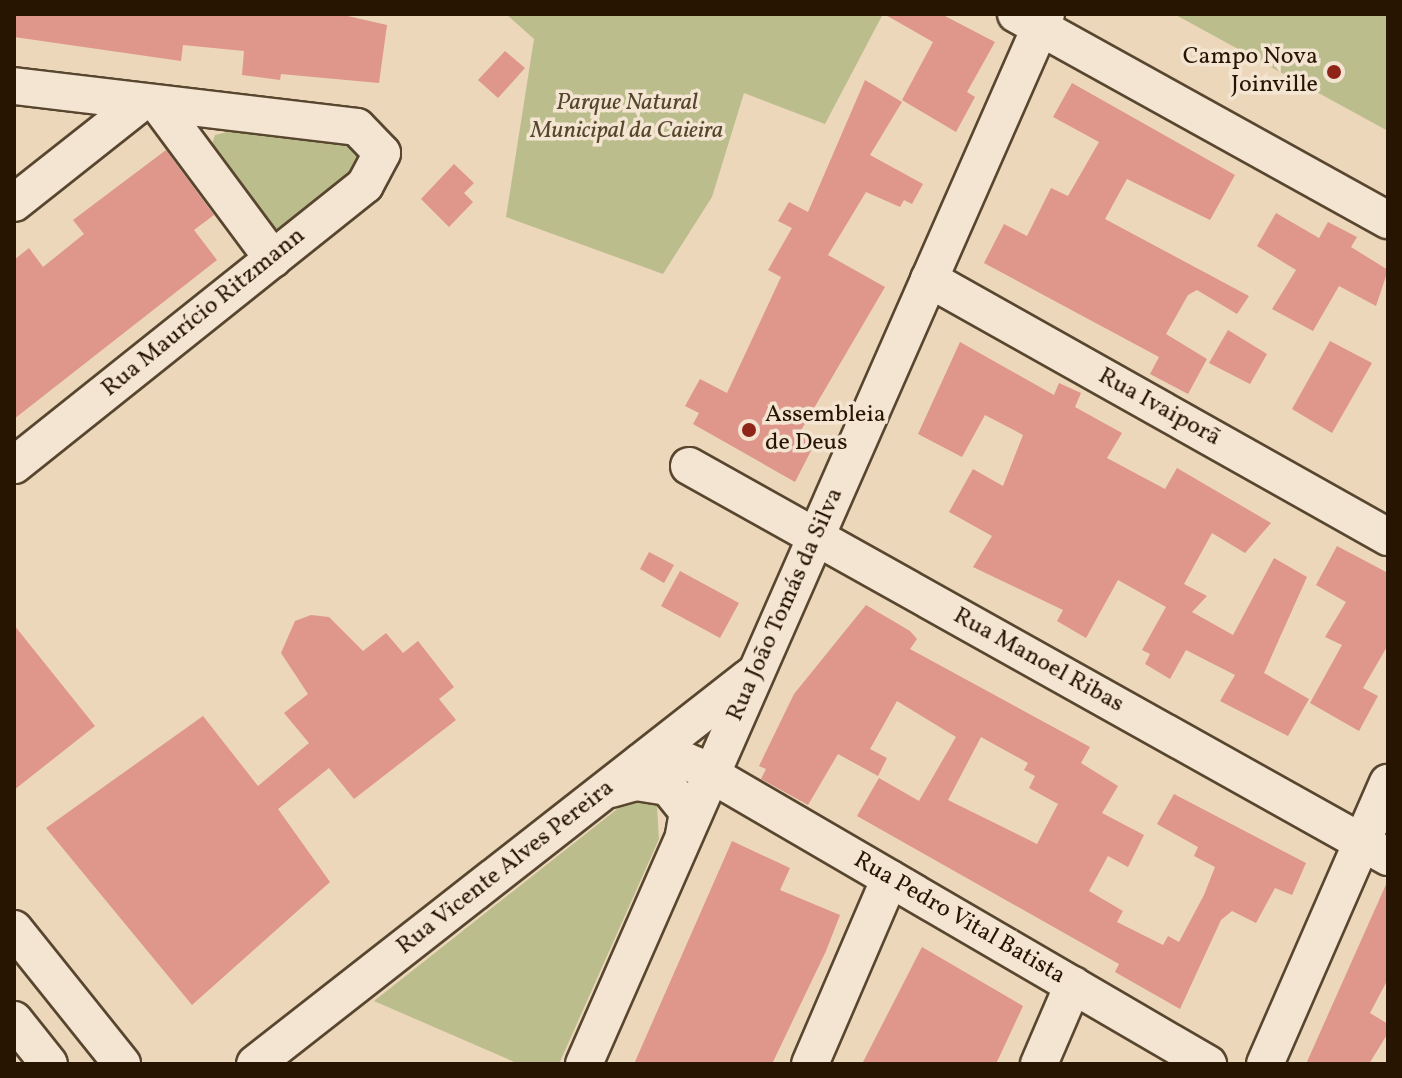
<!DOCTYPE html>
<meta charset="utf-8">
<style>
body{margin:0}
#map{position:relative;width:1402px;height:1078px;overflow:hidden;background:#ecd7ba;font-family:Vollkorn,serif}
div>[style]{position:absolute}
.green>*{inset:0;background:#bcbd8d}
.building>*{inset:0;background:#de978a}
.roads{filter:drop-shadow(2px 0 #58462f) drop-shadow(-2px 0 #58462f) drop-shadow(0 2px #58462f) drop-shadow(0 -2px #58462f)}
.minor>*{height:36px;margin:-18px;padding:0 18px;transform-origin:18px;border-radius:18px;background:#f3e5d2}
.dots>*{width:22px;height:22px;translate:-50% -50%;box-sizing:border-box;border:4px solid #f3e5d2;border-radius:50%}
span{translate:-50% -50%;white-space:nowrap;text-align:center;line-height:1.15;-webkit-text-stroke:7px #f3e5d2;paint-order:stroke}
.poi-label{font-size:24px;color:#271501}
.right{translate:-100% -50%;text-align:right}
.left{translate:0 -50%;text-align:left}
.park-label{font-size:24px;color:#54472b;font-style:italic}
.street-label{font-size:24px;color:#271501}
.frame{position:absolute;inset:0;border:16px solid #271501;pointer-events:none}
</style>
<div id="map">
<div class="green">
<i style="clip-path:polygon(506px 14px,883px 14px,825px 124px,744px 93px,712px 197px,663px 274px,506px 217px,534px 39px)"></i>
<i style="clip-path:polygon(1174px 14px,1388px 14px,1388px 131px)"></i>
<i style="clip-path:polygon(235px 130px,354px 139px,370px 158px,275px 232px,210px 151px,215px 135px)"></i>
<i style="clip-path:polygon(641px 798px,657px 806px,659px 839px,559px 1064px,519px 1064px,374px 1001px,626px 802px)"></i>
</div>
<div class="building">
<i style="clip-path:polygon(14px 14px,339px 14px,387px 25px,379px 83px,281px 74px,280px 80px,242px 75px,244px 51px,183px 45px,181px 61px,14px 37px)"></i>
<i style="clip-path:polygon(884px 14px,941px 14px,995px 42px,967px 92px,975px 97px,956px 132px,902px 100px,933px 42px)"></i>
<i style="clip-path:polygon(505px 51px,525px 68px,498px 98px,478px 80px)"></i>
<i style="clip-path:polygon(865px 80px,902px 102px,870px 155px,923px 184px,912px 204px,904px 200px,900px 207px,866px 192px,828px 255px,885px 287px,800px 432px,816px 441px,795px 482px,693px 424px,699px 413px,685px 406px,700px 379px,727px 393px,781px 277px,768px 270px,792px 228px,778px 221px,789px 202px,808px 212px)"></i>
<i style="clip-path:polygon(1072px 83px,1235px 175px,1210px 220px,1127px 179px,1105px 219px,1249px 296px,1237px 314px,1197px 290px,1188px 295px,1166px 334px,1207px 359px,1188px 394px,1150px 374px,1159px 357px,984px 263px,1004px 224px,1027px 236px,1051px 188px,1068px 196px,1099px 142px,1053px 117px)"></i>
<i style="clip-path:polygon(166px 150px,214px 215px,194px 230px,217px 260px,14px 419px,14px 260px,29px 248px,43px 267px,84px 234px,73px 220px)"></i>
<i style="clip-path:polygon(454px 164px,474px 183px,464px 193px,473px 202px,449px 227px,421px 199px)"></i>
<i style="clip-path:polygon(1276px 213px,1319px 238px,1328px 222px,1357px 237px,1351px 247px,1388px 270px,1376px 306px,1339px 286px,1313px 331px,1272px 309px,1296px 270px,1257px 246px)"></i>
<i style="clip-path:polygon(1228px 330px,1267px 354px,1250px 384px,1209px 363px)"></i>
<i style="clip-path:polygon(1330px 341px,1372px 363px,1332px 433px,1292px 409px)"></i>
<i style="clip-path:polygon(960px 342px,1054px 395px,1059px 383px,1081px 393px,1075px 407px,1122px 433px,1107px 458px,1165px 489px,1177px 468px,1271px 523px,1245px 553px,1212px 533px,1184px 584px,1207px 596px,1192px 612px,1233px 635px,1274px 558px,1307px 577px,1264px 673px,1309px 699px,1288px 736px,1220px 701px,1235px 675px,1186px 650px,1170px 679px,1145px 664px,1150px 654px,1142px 650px,1166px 607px,1118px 580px,1086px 638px,1057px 621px,1063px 610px,973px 567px,992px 536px,949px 512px,973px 469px,1003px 486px,1023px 435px,985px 415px,962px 457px,918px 434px)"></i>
<i style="clip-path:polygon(1337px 546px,1388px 573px,1388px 645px,1363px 688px,1378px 696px,1359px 731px,1310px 703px,1342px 645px,1325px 637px,1346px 602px,1316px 585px)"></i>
<i style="clip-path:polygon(649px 552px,674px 565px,664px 583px,640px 569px)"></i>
<i style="clip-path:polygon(680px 571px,739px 603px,720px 638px,661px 606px)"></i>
<i style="clip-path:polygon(evenodd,866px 605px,910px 631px,917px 639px,910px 649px,1090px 747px,1081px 763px,1118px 786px,1102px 813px,1144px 835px,1128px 867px,1108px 856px,1089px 891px,1123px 911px,1117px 922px,1163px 945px,1168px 936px,1179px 942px,1204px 895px,1215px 867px,1194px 856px,1198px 847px,1157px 824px,1174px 794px,1306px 863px,1292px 895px,1275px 888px,1256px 923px,1232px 911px,1221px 920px,1180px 1009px,1115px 972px,1119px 964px,857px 816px,879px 778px,919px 801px,956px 737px,897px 701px,870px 749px,887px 758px,878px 776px,838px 754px,808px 805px,761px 779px,766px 769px,759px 766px,794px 694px,866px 605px,981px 737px,1028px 763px,1024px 770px,1035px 776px,1029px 788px,1058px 804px,1037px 844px,948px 800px,981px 737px)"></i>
<i style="clip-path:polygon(311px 615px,329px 617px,363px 651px,386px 633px,403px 653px,418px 641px,454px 687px,439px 699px,456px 720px,354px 799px,329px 768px,278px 809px,330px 882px,192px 1005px,46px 828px,203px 716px,258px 786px,309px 743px,284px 713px,308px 694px,281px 653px,295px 621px)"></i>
<i style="clip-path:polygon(14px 625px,95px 726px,14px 790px)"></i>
<i style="clip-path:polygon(732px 841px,790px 868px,780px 890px,840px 915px,826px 951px,772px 1064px,634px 1064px)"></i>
<i style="clip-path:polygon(1388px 880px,1388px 979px,1370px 1013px,1388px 1024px,1388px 1033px,1369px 1064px,1306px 1064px)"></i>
<i style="clip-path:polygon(922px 947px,1023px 1006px,996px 1064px,862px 1064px)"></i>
</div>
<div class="roads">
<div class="minor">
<i style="left:1016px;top:14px;width:425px;rotate:29deg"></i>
<i style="left:14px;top:86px;width:345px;rotate:6.8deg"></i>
<i style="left:357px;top:127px;width:36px;rotate:46deg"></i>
<i style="left:382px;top:153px;width:36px;rotate:118deg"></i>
<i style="left:365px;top:185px;width:449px;rotate:141.4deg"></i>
<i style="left:158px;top:104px;width:193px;rotate:53.4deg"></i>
<i style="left:14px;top:203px;width:163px;rotate:-38.3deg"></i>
<i style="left:929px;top:279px;width:527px;rotate:29.34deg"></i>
<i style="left:689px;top:466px;width:801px;rotate:29.22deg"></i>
<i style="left:641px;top:762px;width:38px;rotate:-6deg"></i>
<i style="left:679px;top:758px;width:17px;rotate:24deg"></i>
<i style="left:695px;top:765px;width:594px;rotate:30.24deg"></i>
<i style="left:611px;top:789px;width:26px;rotate:-16deg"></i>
<i style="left:636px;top:782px;width:32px;rotate:9deg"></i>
<i style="left:668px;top:787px;width:32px;rotate:51deg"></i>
<i style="left:688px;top:812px;width:23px;rotate:100deg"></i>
<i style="left:14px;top:929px;width:173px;rotate:51.3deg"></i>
<i style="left:14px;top:1020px;width:56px;rotate:51.5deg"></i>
<i style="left:255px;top:1064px;width:631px;rotate:-38.05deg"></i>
<i style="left:584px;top:1064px;width:1147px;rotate:-66.25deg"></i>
<i style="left:810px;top:1064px;width:202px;rotate:-66.7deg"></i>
<i style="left:1039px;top:1064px;width:86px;rotate:-66.7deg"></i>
<i style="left:1265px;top:1064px;width:307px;rotate:-66.4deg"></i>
</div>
</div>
<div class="dots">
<i style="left:1334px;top:72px;background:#8f2418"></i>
<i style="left:749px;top:430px;background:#8f2418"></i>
</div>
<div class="poi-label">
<span class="right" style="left:1318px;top:72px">Campo Nova<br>Joinville</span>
<span class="left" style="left:765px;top:430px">Assembleia<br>de Deus</span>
</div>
<div class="park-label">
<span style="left:627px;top:118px">Parque Natural<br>Municipal da Caieira</span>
</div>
<div class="street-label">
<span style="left:204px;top:313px;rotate:-39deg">Rua Maurício Ritzmann</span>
<span style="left:1159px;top:408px;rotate:29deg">Rua Ivaiporã</span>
<span style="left:786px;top:605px;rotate:-66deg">Rua João Tomás da Silva</span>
<span style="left:1038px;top:661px;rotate:29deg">Rua Manoel Ribas</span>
<span style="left:506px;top:868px;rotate:-38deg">Rua Vicente Alves Pereira</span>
<span style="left:959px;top:919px;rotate:30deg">Rua Pedro Vital Batista</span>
</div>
<div class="frame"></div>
</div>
